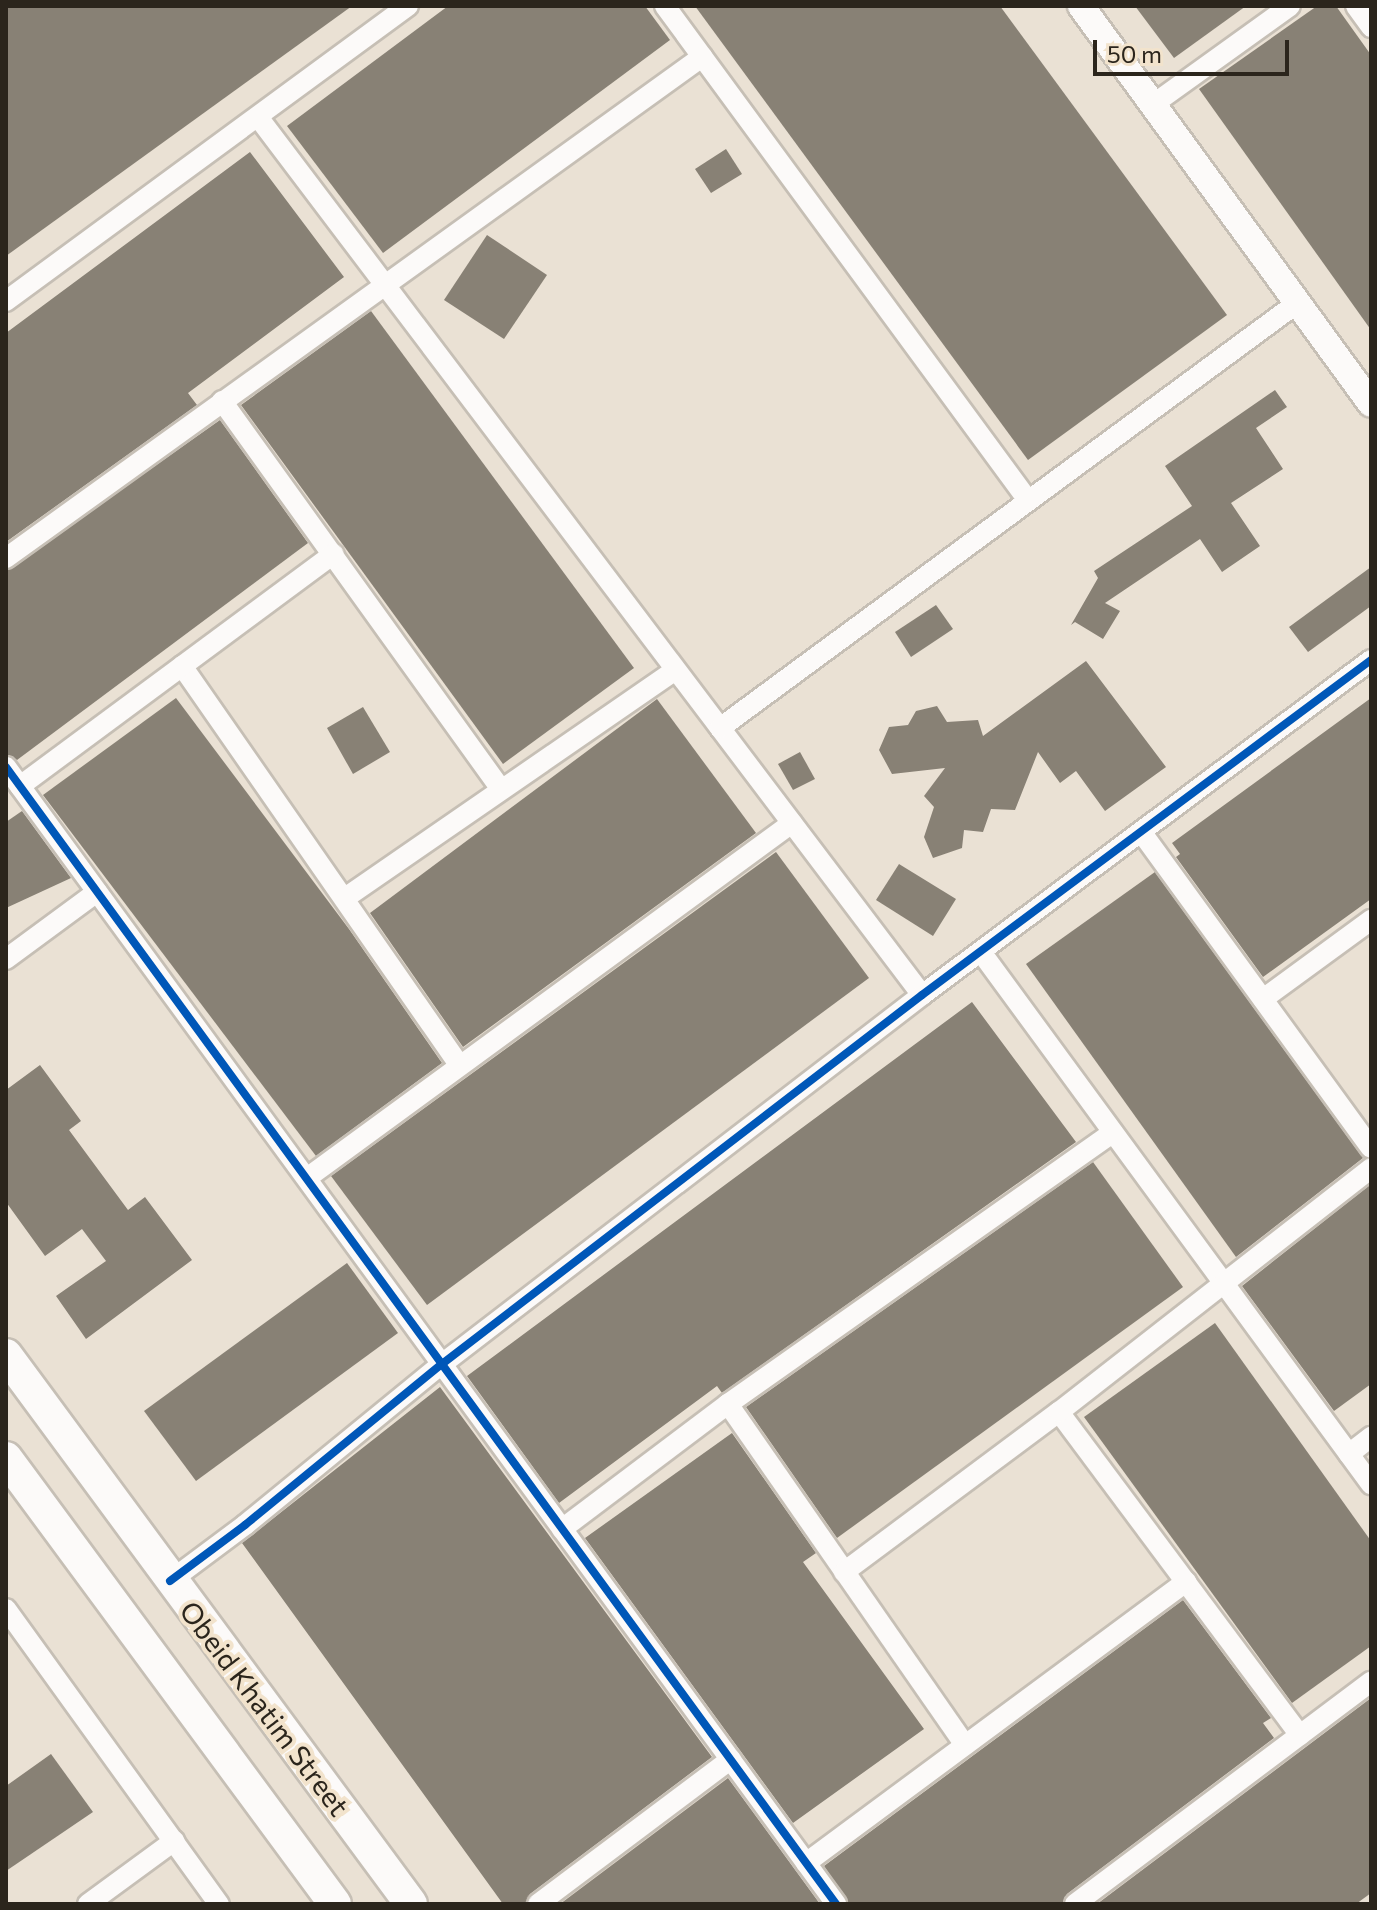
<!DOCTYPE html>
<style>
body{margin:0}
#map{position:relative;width:1377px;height:1910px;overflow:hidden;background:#eae1d4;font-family:Commissioner,sans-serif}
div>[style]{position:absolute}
.building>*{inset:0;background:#888175}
.roads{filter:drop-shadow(2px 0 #c6bfb5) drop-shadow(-2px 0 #c6bfb5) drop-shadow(0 2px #c6bfb5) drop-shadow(0 -2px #c6bfb5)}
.minor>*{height:20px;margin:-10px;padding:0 10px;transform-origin:10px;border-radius:10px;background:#fcfaf9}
.tertiary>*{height:26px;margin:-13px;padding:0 13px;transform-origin:13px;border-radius:13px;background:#fcfaf9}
.primary>*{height:32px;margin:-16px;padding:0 16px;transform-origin:16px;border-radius:16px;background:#fcfaf9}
.cycleway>*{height:8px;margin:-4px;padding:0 4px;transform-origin:4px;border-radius:4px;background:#0057b8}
span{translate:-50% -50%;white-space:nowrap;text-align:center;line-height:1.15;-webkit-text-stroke:8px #f2e3cc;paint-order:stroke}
.street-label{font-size:28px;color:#2b251c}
.frame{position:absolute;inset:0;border:8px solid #2b251c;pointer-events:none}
.scale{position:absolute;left:1093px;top:40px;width:196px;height:36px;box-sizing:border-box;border:4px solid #2b251c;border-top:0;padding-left:10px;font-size:24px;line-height:28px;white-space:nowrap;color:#2b251c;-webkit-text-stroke:6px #f2e3cc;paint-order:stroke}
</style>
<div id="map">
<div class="building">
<i style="clip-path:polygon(6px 6px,352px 6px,6px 256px)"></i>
<i style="clip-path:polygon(448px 6px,645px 6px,670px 40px,383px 253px,287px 126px)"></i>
<i style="clip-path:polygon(695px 6px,1000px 6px,1227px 315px,1028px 460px)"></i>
<i style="clip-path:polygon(1135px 6px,1246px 6px,1174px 58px)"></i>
<i style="clip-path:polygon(1317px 6px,1336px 6px,1371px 55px,1371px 330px,1199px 89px)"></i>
<i style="clip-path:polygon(726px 149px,742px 174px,711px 193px,695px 169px)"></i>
<i style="clip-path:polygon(250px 152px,344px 277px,188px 393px,197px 405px,6px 542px,6px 333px)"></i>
<i style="clip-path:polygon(487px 235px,547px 275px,504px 339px,444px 300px)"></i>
<i style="clip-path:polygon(371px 311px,634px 668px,503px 764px,241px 405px)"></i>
<i style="clip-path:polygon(1275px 390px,1287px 407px,1256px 428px,1283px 469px,1231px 503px,1260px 546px,1222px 572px,1200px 539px,1105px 603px,1120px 611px,1103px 639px,1075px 622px,1071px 625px,1098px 578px,1094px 571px,1192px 506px,1165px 466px)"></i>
<i style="clip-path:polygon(220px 420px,308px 543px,17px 760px,6px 754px,6px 571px)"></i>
<i style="clip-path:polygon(1371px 567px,1371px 606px,1308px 652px,1289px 627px)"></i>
<i style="clip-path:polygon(936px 605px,953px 629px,911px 657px,895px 632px)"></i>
<i style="clip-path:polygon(1086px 661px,1166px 767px,1105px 811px,1076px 771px,1060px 783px,1038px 752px,1015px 810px,991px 809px,983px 832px,964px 830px,962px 848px,933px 858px,924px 837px,934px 807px,924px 796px,945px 768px,892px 774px,879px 750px,889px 727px,908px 725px,916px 711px,937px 706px,947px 722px,978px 720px,983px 736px)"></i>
<i style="clip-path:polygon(176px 698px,349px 929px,442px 1063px,316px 1156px,43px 795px)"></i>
<i style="clip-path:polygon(1371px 698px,1371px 899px,1263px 977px,1176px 857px,1180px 854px,1172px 843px)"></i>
<i style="clip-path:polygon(657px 699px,756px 833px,463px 1047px,370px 913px)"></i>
<i style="clip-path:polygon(363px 707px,390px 752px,353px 774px,327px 728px)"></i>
<i style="clip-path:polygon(800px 752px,815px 779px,793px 790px,778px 764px)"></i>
<i style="clip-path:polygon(22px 811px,71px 878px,6px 908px,6px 822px)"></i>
<i style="clip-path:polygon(776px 852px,869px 978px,427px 1305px,331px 1176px)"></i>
<i style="clip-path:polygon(899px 864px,956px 899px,933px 936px,876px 900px)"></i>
<i style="clip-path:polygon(1155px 872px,1363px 1158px,1236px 1257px,1026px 964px)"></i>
<i style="clip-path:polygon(972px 1002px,1076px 1142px,722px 1393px,717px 1386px,559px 1503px,467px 1376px)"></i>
<i style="clip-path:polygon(40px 1065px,81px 1121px,69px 1130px,128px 1210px,145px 1197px,192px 1260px,86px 1339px,56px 1296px,106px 1261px,82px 1229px,45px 1256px,6px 1202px,6px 1090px)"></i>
<i style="clip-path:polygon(1093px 1162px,1183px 1287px,837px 1538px,746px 1407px)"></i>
<i style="clip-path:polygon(1371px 1184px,1371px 1384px,1334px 1411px,1242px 1286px)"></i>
<i style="clip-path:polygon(347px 1263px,398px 1333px,196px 1481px,144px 1411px)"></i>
<i style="clip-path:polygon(1215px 1323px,1371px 1541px,1371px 1646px,1292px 1703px,1084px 1417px)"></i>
<i style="clip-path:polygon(440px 1387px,712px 1757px,530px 1894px,525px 1904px,503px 1904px,242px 1543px)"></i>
<i style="clip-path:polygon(732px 1433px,816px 1553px,803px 1562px,924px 1729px,793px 1823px,585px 1538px)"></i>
<i style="clip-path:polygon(1183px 1600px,1271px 1718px,1263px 1723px,1274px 1738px,1067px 1894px,1062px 1904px,849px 1904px,824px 1866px)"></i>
<i style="clip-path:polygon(1371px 1698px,1371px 1893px,1356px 1904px,1097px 1904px)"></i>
<i style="clip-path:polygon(51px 1754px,93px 1812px,6px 1871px,6px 1786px)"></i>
<i style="clip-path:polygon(728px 1778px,820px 1904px,560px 1904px)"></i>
</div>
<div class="roads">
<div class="minor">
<i style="left:665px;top:6px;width:612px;rotate:53.71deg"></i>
<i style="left:1356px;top:6px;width:26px;rotate:54deg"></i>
<i style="left:1155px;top:103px;width:166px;rotate:-35.7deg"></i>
<i style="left:258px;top:117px;width:1101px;rotate:52.9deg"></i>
<i style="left:6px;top:301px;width:499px;rotate:-36.3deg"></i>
<i style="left:222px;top:401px;width:478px;rotate:54.3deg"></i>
<i style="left:6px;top:558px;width:858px;rotate:-35.75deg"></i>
<i style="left:182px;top:666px;width:485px;rotate:55.2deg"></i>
<i style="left:720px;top:728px;width:717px;rotate:-36.37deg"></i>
<i style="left:6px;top:767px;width:1408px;rotate:53.87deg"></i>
<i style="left:20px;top:786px;width:390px;rotate:-36.5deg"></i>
<i style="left:1142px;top:833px;width:389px;rotate:54deg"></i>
<i style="left:345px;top:898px;width:401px;rotate:-34.6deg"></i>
<i style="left:981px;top:952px;width:660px;rotate:53.76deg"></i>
<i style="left:6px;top:959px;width:113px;rotate:-36.4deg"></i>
<i style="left:1263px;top:999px;width:134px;rotate:-36.2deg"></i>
<i style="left:307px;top:1178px;width:601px;rotate:-36.2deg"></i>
<i style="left:728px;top:1404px;width:415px;rotate:55.2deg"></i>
<i style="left:1059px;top:1412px;width:403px;rotate:53.3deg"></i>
<i style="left:1349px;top:1454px;width:28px;rotate:-38deg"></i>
<i style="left:562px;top:1529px;width:208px;rotate:-37deg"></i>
<i style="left:728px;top:1404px;width:471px;rotate:-35.2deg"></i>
<i style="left:844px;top:1572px;width:268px;rotate:-36.7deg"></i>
<i style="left:1059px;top:1412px;width:396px;rotate:-38deg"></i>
<i style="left:170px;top:1581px;width:94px;rotate:-36.7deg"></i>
<i style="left:245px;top:1525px;width:254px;rotate:-39.3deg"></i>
<i style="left:442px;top:1364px;width:605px;rotate:-37.55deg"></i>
<i style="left:922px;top:995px;width:560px;rotate:-36.73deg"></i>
<i style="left:6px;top:1609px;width:364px;rotate:54.2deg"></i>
<i style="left:806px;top:1863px;width:473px;rotate:-36.5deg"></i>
<i style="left:88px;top:1904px;width:107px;rotate:-36.2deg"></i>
<i style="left:538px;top:1904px;width:241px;rotate:-36.9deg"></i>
<i style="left:1075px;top:1904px;width:370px;rotate:-36.9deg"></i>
</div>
<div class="tertiary">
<i style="left:1081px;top:6px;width:492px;rotate:53.9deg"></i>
</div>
<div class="primary">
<i style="left:6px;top:1355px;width:682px;rotate:53.58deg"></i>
<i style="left:6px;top:1458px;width:554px;rotate:53.58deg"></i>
</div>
</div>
<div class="cycleway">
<i style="left:6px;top:767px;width:1408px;rotate:53.87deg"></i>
<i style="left:170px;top:1581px;width:94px;rotate:-36.7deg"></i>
<i style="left:245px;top:1525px;width:254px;rotate:-39.3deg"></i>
<i style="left:442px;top:1364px;width:605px;rotate:-37.55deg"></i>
<i style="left:922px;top:995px;width:560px;rotate:-36.73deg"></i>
</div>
<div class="street-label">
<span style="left:265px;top:1708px;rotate:53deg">Obeid Khatim Street</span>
</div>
<div class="frame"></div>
<div class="scale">50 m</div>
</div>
